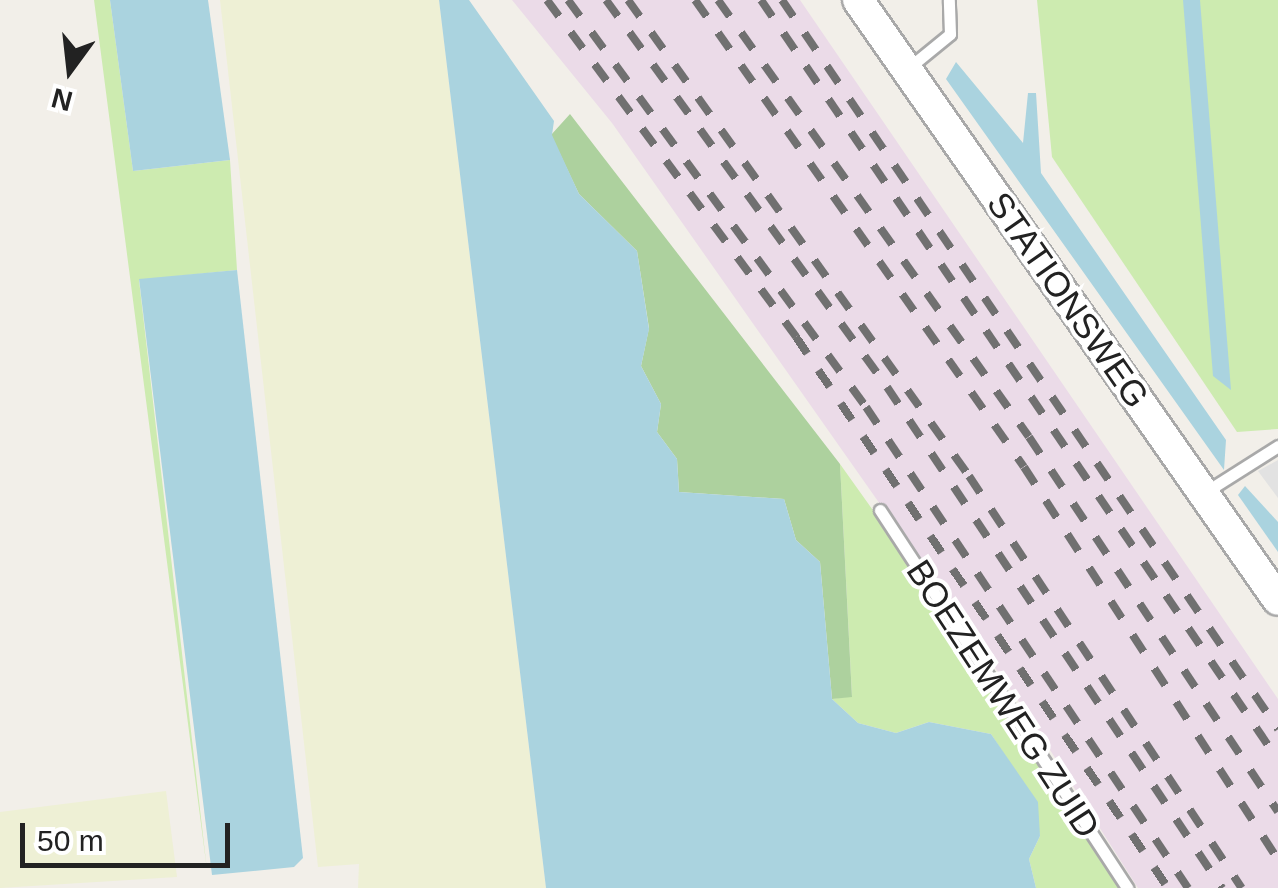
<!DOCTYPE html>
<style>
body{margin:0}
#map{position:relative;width:1278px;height:888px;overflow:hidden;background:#f2efe9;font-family:Helvetica,sans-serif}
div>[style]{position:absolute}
.industrial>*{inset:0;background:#ebdbe8}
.farmland>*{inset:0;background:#eef0d5}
.grass>*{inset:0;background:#cdebb0}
.forest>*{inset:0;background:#add19e}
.parking>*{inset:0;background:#e2e2e2}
.water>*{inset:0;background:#aad3df}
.roads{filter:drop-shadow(2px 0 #a9a9a9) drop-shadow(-2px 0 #a9a9a9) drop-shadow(0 2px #a9a9a9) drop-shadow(0 -2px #a9a9a9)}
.service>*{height:11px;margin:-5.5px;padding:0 5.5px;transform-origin:5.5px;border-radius:5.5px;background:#fff}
.tertiary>*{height:30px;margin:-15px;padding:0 15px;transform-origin:15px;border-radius:15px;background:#fff}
.rail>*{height:8px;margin-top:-4px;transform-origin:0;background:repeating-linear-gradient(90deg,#707070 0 20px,transparent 0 40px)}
span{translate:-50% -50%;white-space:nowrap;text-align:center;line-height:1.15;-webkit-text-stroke:8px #fff;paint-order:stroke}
.street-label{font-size:35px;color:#222}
.north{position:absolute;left:20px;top:20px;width:100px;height:100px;-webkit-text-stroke:8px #fff;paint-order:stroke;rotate:195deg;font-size:28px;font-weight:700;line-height:40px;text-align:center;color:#222}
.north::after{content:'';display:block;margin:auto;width:35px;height:45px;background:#222;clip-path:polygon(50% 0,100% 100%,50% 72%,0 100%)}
.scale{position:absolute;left:20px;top:823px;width:210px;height:45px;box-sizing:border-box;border:5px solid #222;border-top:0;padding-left:12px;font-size:30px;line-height:35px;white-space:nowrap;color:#222;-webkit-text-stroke:8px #fff;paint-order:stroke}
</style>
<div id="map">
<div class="industrial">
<i style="clip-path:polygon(512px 0,800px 0,1278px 699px,1278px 888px,1138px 888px,1022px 706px,612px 123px)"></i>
</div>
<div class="farmland">
<i style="clip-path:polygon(220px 0,439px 0,546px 888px,358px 888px,359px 864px,318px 867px)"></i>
<i style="clip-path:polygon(166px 791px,177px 877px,0 888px,0 812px)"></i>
</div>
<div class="grass">
<i style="clip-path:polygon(94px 0,110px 0,133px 171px,230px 160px,237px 270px,139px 280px,207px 870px)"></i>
<i style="clip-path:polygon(1037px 0,1278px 0,1278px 429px,1237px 432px,1052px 157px)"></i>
<i style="clip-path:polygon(840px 464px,1061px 774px,1127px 888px,1036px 888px,1029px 859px,1040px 836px,1031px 795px,991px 734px,929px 722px,896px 733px,858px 723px,832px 699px,852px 696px)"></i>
</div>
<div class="forest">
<i style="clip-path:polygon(570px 114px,840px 464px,852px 697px,832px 699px,820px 562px,796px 540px,784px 499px,679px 492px,677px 459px,657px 432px,661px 404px,641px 366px,649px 328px,637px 251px,579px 194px,551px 135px)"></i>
</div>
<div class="parking">
<i style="clip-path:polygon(1278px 460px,1278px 498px,1258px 471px)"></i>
</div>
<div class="water">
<i style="clip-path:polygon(110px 0,208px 0,230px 160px,133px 171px)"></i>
<i style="clip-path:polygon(439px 0,469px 0,554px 121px,552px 135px,579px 194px,637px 251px,649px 329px,641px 366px,661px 404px,657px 432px,677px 459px,679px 492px,784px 499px,796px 540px,820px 562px,832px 699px,858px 723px,896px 733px,929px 722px,991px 734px,1038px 802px,1040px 836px,1029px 859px,1036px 888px,546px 888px)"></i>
<i style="clip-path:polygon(1183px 0,1200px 0,1231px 390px,1213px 376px)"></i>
<i style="clip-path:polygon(956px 62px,1023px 143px,1028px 93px,1036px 93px,1041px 173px,1226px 440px,1224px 470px,946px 79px)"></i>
<i style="clip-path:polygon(237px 270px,303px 858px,294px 867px,212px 875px,139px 279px)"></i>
<i style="clip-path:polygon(1245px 486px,1278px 522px,1278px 552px,1238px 495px)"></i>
</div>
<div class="roads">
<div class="service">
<i style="left:906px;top:70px;width:57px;rotate:-39.3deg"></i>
<i style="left:950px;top:34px;width:34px;rotate:-92deg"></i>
<i style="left:1204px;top:493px;width:88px;rotate:-32.4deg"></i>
<i style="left:880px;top:510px;width:452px;rotate:56.8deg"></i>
</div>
<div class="tertiary">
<i style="left:858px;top:0;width:732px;rotate:55.01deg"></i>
</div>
</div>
<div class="rail">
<i style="left:547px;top:0;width:419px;rotate:53.5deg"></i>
<i style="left:796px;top:337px;width:665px;rotate:55.98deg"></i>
<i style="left:568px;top:0;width:504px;rotate:53.79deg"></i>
<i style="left:866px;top:407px;width:579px;rotate:56.2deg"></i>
<i style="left:606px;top:0;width:478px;rotate:54deg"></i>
<i style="left:887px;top:387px;width:603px;rotate:56.23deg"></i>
<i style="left:628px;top:0;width:586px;rotate:54.38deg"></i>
<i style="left:969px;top:476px;width:494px;rotate:56.5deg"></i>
<i style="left:695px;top:0;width:571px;rotate:54.84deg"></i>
<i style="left:1024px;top:467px;width:467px;rotate:57.1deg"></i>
<i style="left:718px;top:0;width:536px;rotate:54.56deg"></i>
<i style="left:1029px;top:437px;width:450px;rotate:56.4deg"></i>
<i style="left:761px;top:0;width:919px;rotate:55.77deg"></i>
<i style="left:782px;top:0;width:882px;rotate:55.77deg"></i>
</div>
<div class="street-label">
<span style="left:1068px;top:300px;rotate:55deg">STATIONSWEG</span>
<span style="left:1003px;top:699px;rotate:57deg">BOEZEMWEG ZUID</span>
</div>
<div class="north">N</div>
<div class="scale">50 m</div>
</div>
